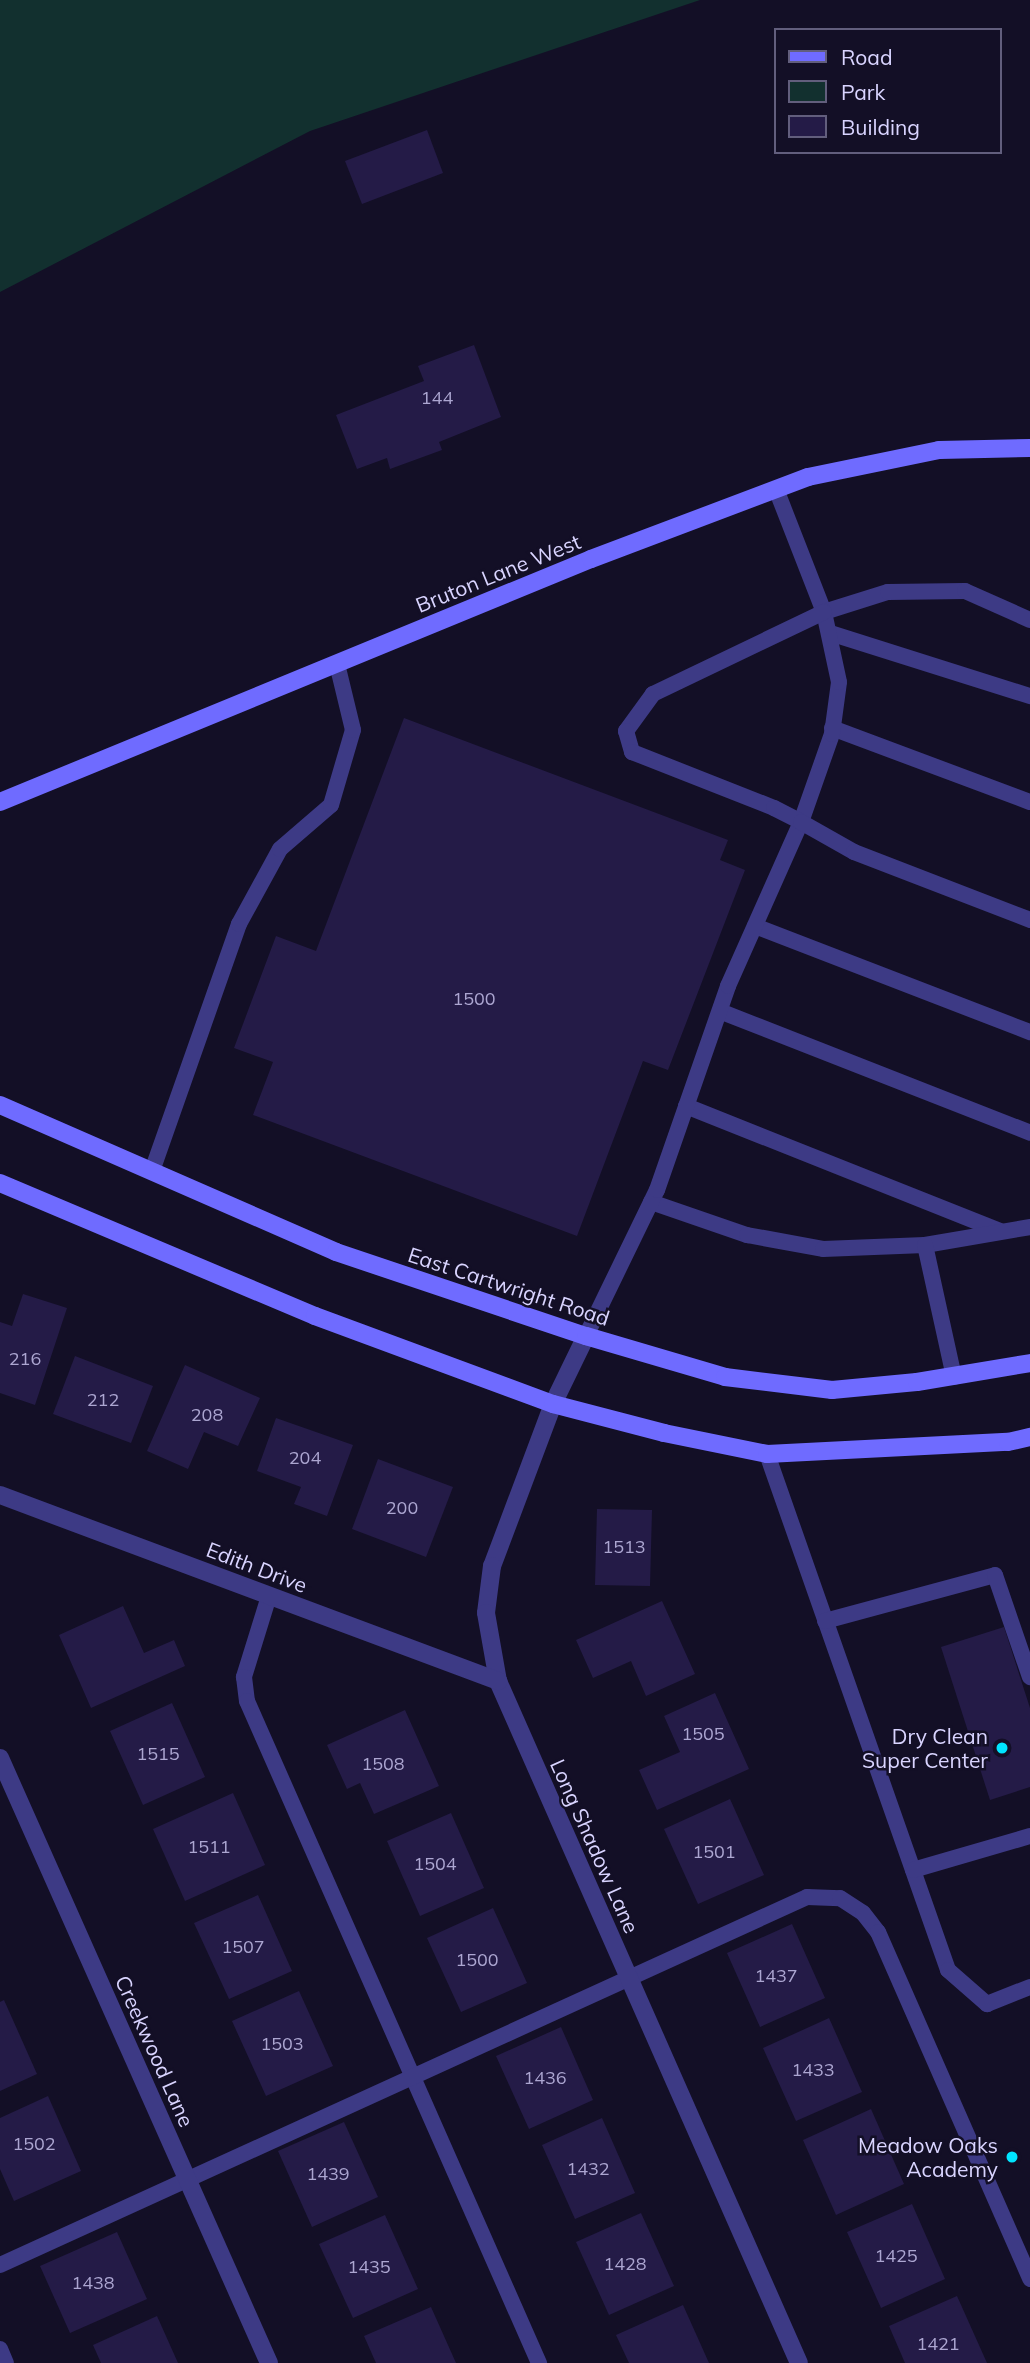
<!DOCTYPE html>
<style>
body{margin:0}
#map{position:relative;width:1030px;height:2363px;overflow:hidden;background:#130f26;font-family:Mulish,sans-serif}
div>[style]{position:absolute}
.green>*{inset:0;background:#12302f}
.building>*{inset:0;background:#241b47}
.lane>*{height:16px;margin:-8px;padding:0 8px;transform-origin:8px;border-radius:8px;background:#3d3a85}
.street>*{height:18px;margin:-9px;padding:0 9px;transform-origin:9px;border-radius:9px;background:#3d3a85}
.secondary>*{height:18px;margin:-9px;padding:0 9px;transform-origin:9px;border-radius:9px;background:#6f6bff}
.dots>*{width:19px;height:19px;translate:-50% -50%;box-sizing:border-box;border:4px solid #130f26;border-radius:50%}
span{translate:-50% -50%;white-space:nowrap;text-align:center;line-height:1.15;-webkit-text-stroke:5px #130f26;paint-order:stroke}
.number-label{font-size:18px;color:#aca6d1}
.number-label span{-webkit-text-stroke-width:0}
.street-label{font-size:21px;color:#d9d4ff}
.poi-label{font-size:21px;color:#d9d4ff}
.right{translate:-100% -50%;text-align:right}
.legend{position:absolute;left:774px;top:28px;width:228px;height:126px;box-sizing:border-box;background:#130f26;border:2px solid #625e7d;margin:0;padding:9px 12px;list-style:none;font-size:21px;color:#d9d4ff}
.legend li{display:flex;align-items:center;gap:14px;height:35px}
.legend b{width:35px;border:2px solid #625e7d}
</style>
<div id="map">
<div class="green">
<i style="clip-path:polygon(0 0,700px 0,310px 131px,0 292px)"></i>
</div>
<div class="building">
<i style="clip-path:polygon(427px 130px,443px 173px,362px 204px,345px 161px)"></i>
<i style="clip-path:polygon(474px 345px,501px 417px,439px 442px,442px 450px,390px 469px,387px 458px,357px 469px,336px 415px,424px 381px,418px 366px)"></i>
<i style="clip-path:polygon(404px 718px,728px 840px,720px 860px,745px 870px,668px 1070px,643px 1061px,577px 1236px,253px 1115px,273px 1062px,234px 1048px,276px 936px,316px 951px)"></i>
<i style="clip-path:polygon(23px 1294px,67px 1308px,35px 1405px,0 1393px,0 1322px,12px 1326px)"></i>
<i style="clip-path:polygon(75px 1356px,153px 1386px,131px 1443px,53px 1414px)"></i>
<i style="clip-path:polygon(185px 1365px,260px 1398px,238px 1446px,204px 1432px,188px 1469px,147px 1451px)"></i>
<i style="clip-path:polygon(276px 1418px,353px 1445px,327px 1516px,294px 1504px,301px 1487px,257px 1471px)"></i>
<i style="clip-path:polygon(378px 1459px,453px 1487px,426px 1557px,352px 1529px)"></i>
<i style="clip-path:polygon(597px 1509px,652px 1510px,650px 1586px,595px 1585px)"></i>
<i style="clip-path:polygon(662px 1601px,695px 1674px,646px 1696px,631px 1661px,593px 1678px,576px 1640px)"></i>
<i style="clip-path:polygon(123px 1606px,144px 1653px,174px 1640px,185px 1666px,91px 1708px,59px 1635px)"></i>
<i style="clip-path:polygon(1004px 1627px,1030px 1708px,1030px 1787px,990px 1800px,941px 1647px)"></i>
<i style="clip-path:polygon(715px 1693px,749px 1769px,657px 1810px,639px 1770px,680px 1752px,664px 1716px)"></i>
<i style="clip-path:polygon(172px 1703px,205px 1777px,143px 1805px,110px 1731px)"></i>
<i style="clip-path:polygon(405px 1710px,439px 1786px,374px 1814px,360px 1783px,347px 1789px,327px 1745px)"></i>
<i style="clip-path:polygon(233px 1793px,265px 1865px,185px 1901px,153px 1829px)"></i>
<i style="clip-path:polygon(730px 1799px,764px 1875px,698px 1904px,664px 1829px)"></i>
<i style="clip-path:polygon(451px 1813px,484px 1888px,420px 1916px,387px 1841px)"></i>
<i style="clip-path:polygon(258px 1895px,292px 1971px,229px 1999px,194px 1923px)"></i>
<i style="clip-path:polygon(493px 1908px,527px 1983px,461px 2012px,427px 1938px)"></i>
<i style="clip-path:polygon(792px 1924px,825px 1998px,760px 2027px,727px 1953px)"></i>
<i style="clip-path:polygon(299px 1991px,333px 2066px,266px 2096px,232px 2021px)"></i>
<i style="clip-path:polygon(4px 2000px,37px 2074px,0 2091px,0 2002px)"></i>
<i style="clip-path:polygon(829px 2018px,862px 2092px,796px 2121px,763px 2048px)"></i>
<i style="clip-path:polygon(561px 2027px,593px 2100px,529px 2129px,496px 2056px)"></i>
<i style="clip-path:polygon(48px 2096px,81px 2171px,14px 2201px,0 2169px,0 2118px)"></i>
<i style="clip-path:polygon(871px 2109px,904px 2184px,836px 2215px,803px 2140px)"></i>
<i style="clip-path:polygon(602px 2118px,635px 2193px,575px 2219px,542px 2145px)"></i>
<i style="clip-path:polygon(344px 2122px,378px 2197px,312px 2227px,278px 2151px)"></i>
<i style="clip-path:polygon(912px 2204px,945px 2279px,881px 2308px,847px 2232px)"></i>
<i style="clip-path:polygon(641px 2213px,674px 2286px,609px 2315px,576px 2242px)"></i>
<i style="clip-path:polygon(385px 2215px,418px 2289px,353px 2318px,319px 2244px)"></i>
<i style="clip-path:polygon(117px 2232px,147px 2299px,70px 2333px,40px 2266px)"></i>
<i style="clip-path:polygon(957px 2296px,987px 2363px,905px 2363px,889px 2326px)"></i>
<i style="clip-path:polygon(683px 2305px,709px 2363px,629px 2363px,616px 2335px)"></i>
<i style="clip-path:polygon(431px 2307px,456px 2363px,376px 2363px,364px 2336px)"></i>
<i style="clip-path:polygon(157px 2316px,178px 2363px,101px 2363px,93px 2345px)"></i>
</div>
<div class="lane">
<i style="left:776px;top:489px;width:132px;rotate:68.7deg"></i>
<i style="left:824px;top:612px;width:67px;rotate:-17.4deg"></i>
<i style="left:888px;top:592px;width:77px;rotate:-0.7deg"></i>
<i style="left:965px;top:591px;width:71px;rotate:24deg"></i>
<i style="left:830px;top:633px;width:210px;rotate:17.5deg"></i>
<i style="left:832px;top:728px;width:211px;rotate:20.5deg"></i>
<i style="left:755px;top:926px;width:295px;rotate:21.1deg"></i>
<i style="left:722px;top:1012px;width:331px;rotate:21.4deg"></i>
<i style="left:686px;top:1106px;width:338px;rotate:21.7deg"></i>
<i style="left:152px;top:1171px;width:262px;rotate:-70.6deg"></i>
<i style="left:239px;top:924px;width:85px;rotate:-61.3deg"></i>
<i style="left:280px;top:849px;width:67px;rotate:-40.8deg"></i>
<i style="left:331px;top:805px;width:78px;rotate:-73.7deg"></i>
<i style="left:353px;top:730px;width:68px;rotate:-103.6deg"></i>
<i style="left:651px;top:1202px;width:102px;rotate:19deg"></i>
<i style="left:747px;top:1235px;width:77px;rotate:10.4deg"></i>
<i style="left:823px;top:1249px;width:102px;rotate:-2.2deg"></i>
<i style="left:925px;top:1245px;width:107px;rotate:-9.7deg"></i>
<i style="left:925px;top:1245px;width:135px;rotate:77.6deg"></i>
<i style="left:586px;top:1336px;width:162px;rotate:-64.1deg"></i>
<i style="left:657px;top:1190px;width:216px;rotate:-70.8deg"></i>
<i style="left:728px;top:986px;width:180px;rotate:-66deg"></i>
<i style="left:801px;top:822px;width:93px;rotate:-70.6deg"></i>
<i style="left:832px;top:734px;width:52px;rotate:-82.3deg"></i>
<i style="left:839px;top:682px;width:72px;rotate:-102.1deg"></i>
<i style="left:824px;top:612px;width:190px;rotate:154.4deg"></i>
<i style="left:653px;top:694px;width:46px;rotate:126.1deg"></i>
<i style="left:626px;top:731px;width:22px;rotate:74deg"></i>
<i style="left:632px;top:752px;width:153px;rotate:21.5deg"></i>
<i style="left:774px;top:808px;width:30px;rotate:27deg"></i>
<i style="left:801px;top:822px;width:61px;rotate:29.5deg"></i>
<i style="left:854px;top:852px;width:189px;rotate:21.1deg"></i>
<i style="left:767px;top:1454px;width:547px;rotate:70.67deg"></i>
<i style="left:948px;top:1970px;width:52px;rotate:41.1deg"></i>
<i style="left:987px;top:2004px;width:46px;rotate:-21.6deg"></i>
<i style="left:269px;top:1596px;width:85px;rotate:107.2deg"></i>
<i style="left:244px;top:1677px;width:24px;rotate:83deg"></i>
<i style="left:247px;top:1701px;width:724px;rotate:66.2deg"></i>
<i style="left:825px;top:1621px;width:176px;rotate:-15.1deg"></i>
<i style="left:995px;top:1575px;width:108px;rotate:71.1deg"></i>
<i style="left:913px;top:1870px;width:122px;rotate:-16.2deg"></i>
<i style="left:0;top:2265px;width:887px;rotate:-24.51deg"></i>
<i style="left:807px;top:1897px;width:33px;rotate:2deg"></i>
<i style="left:840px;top:1898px;width:27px;rotate:33deg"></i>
<i style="left:863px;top:1913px;width:24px;rotate:52deg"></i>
<i style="left:878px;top:1932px;width:379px;rotate:66.3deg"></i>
<i style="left:0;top:2349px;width:15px;rotate:67deg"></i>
</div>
<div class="street">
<i style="left:586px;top:1336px;width:76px;rotate:115.9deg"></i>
<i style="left:553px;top:1404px;width:173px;rotate:110.6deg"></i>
<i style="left:492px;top:1566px;width:47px;rotate:97.3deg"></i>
<i style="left:486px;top:1613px;width:69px;rotate:80deg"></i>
<i style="left:498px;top:1681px;width:745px;rotate:66.19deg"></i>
<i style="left:0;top:1495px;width:532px;rotate:20.48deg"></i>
<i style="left:0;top:1758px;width:662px;rotate:66.03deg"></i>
</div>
<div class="secondary">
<i style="left:0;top:802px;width:639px;rotate:-22.35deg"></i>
<i style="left:591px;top:559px;width:232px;rotate:-20.7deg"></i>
<i style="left:808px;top:477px;width:134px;rotate:-11.6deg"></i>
<i style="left:939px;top:450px;width:91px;rotate:-1.3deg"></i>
<i style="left:0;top:1105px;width:367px;rotate:23.6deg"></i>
<i style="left:336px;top:1252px;width:264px;rotate:18.6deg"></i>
<i style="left:586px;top:1336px;width:145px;rotate:16.4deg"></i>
<i style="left:725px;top:1377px;width:108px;rotate:6.9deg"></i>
<i style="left:832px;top:1390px;width:85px;rotate:-5.4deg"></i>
<i style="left:917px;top:1382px;width:115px;rotate:-9.5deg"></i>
<i style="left:0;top:1183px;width:342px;rotate:22.9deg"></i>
<i style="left:315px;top:1316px;width:254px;rotate:20.3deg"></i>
<i style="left:553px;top:1404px;width:115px;rotate:14.6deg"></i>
<i style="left:664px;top:1433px;width:105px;rotate:11.5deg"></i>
<i style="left:767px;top:1454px;width:241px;rotate:-2.9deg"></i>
<i style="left:1008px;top:1442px;width:23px;rotate:-13deg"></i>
</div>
<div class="dots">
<i style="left:1002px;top:1748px;background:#00e5ff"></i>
<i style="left:1012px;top:2157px;background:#00e5ff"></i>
</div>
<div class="number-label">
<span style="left:437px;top:398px">144</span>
<span style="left:474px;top:999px">1500</span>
<span style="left:25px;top:1359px">216</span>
<span style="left:103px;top:1400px">212</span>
<span style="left:207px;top:1415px">208</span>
<span style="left:305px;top:1458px">204</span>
<span style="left:402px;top:1508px">200</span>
<span style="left:624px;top:1547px">1513</span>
<span style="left:703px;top:1734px">1505</span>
<span style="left:158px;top:1754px">1515</span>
<span style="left:383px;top:1764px">1508</span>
<span style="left:209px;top:1847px">1511</span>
<span style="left:714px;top:1852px">1501</span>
<span style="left:435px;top:1864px">1504</span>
<span style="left:243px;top:1947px">1507</span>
<span style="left:477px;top:1960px">1500</span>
<span style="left:776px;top:1976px">1437</span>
<span style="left:282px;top:2044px">1503</span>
<span style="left:813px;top:2070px">1433</span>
<span style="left:545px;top:2078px">1436</span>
<span style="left:34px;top:2144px">1502</span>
<span style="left:588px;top:2169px">1432</span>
<span style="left:328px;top:2174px">1439</span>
<span style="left:896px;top:2256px">1425</span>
<span style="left:625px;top:2264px">1428</span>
<span style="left:369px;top:2267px">1435</span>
<span style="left:93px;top:2283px">1438</span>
<span style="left:938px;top:2344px">1421</span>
</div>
<div class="street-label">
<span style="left:498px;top:573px;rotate:-22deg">Bruton Lane West</span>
<span style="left:509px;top:1286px;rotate:18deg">East Cartwright Road</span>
<span style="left:257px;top:1567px;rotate:21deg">Edith Drive</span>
<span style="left:595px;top:1846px;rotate:66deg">Long Shadow Lane</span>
<span style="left:155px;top:2051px;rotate:66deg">Creekwood Lane</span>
</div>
<div class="poi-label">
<span class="right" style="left:988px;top:1748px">Dry Clean<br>Super Center</span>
<span class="right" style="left:998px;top:2157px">Meadow Oaks<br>Academy</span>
</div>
<ul class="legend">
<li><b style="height:9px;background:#6f6bff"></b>Road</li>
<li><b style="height:19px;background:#12302f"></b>Park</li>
<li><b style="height:19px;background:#241b47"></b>Building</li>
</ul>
</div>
